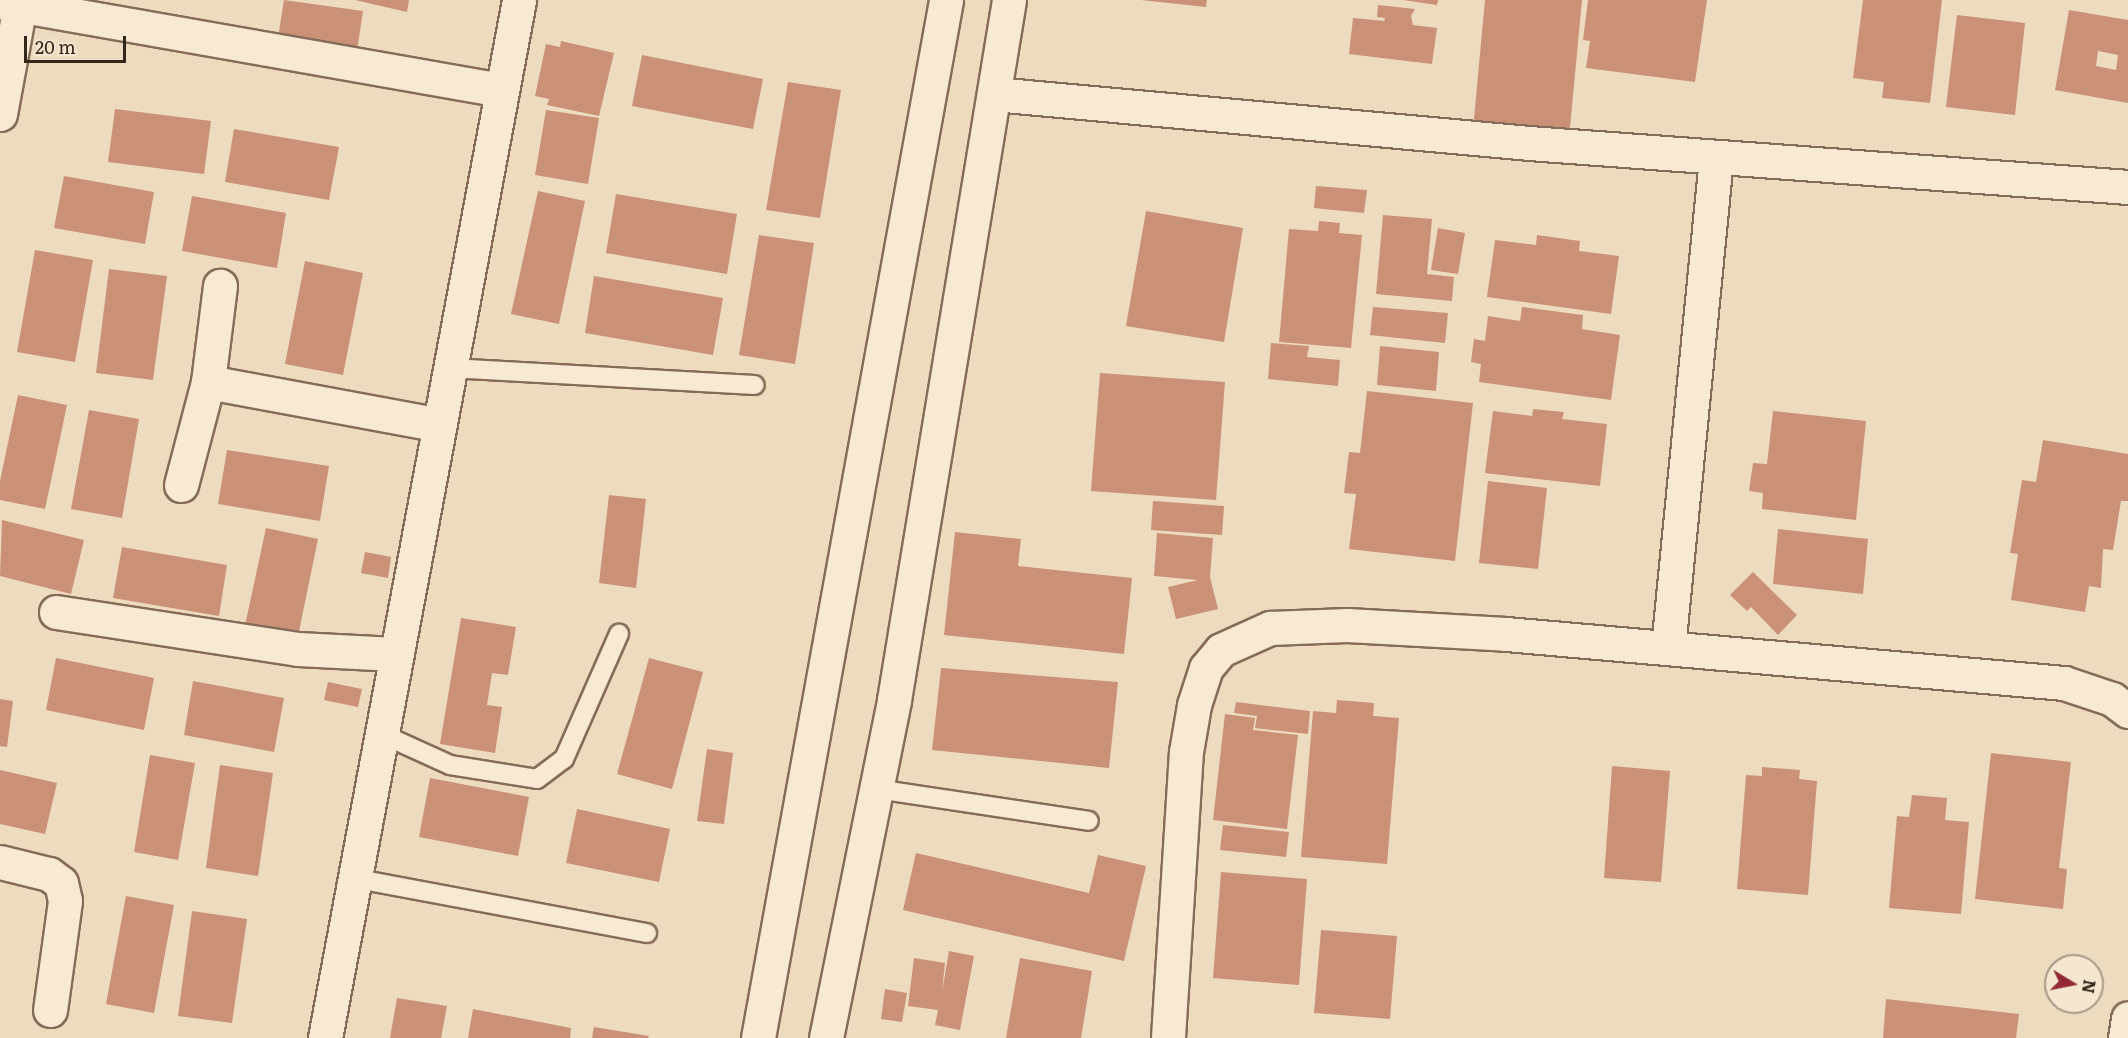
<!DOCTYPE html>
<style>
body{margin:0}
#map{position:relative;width:2128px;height:1038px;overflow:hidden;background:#eddbbf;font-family:Literata,serif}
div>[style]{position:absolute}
.building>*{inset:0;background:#cb9176}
.roads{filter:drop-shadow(2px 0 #856c58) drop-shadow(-2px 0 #856c58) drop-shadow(0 2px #856c58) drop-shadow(0 -2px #856c58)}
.service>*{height:18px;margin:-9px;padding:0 9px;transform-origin:9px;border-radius:9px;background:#f8e9d2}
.minor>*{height:33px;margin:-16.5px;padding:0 16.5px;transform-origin:16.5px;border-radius:16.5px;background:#f8e9d2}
.tertiary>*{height:33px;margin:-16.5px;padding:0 16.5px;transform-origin:16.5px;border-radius:16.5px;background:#f8e9d2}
span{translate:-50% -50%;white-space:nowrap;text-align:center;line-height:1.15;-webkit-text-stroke:5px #f5e6cf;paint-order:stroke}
.north{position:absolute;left:2044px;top:954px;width:60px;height:60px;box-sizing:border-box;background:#f5e6cf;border:2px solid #a89987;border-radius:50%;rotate:100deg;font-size:16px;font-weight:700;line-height:24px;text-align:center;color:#35261c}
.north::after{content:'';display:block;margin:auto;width:21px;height:27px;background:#932934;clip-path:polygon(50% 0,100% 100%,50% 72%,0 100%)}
.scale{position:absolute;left:24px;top:36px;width:102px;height:27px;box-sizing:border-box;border:3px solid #35261c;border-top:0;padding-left:8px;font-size:18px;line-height:21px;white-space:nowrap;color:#35261c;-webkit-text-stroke:4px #f5e6cf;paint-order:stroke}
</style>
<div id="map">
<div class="building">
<i style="clip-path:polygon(284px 0,363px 11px,357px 51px,278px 38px)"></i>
<i style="clip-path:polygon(355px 0,409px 0,407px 12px)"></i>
<i style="clip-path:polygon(1141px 0,1207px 0,1206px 7px)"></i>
<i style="clip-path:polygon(1403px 0,1438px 0,1437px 5px)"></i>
<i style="clip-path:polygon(1485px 0,1582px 0,1569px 138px,1473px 129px)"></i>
<i style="clip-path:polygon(1588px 0,1707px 0,1695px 82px,1586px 68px,1590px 41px,1583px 40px)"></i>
<i style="clip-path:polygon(1863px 0,1942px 0,1930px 103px,1882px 98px,1884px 82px,1853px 78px)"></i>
<i style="clip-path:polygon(1378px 5px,1415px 9px,1411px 16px,1413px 25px,1437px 28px,1432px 64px,1349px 54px,1353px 18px,1384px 21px,1385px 18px,1377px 17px)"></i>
<i style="clip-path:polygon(evenodd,2069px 10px,2128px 20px,2128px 103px,2055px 90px,2069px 10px,2098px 51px,2118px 55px,2116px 70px,2096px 66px,2098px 51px)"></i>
<i style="clip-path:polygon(1957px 15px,2025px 23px,2015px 115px,1946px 107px)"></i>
<i style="clip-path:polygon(561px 41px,614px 53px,599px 116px,547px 105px,549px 99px,535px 96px,546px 44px,560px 47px)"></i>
<i style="clip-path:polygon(642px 55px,763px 79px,753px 129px,632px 106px)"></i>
<i style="clip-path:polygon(788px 82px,841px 90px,820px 218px,766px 210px)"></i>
<i style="clip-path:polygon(115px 109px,211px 121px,204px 174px,108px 162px)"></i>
<i style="clip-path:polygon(546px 110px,599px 118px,588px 184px,535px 175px)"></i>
<i style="clip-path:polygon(234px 129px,339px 147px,329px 200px,225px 182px)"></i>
<i style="clip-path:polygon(64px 176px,154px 192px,145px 244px,54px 228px)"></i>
<i style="clip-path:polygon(1316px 186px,1367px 190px,1364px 213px,1314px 208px)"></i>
<i style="clip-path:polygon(538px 191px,585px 201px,559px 324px,511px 314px)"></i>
<i style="clip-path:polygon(616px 194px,737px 214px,727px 274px,606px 253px)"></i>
<i style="clip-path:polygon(192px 196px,286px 213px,277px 268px,182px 251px)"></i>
<i style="clip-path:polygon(1146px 211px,1243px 228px,1224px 342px,1126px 326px)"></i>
<i style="clip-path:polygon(1383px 215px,1432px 219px,1427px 274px,1454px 277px,1452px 301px,1376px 294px)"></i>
<i style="clip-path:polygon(1319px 221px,1340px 223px,1339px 233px,1362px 235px,1351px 348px,1279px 342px,1289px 229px,1318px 231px)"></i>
<i style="clip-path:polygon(1438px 228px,1465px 233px,1458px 274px,1431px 270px)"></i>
<i style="clip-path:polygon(759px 235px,814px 243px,795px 364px,739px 355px)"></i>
<i style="clip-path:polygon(1537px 235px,1580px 241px,1579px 251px,1619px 256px,1611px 314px,1487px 297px,1495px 240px,1536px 245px)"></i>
<i style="clip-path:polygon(35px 250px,93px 260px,75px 362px,17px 352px)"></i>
<i style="clip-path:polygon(305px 261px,363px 273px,343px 375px,285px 364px)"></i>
<i style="clip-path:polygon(109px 269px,167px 276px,153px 380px,96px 373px)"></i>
<i style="clip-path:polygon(594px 276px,723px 298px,713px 355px,585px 333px)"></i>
<i style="clip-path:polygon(1373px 307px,1448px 313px,1445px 343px,1370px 335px)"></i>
<i style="clip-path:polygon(1522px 307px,1583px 315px,1582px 329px,1620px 335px,1611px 400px,1479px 382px,1481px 364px,1471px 362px,1474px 339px,1485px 341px,1488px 316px,1520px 321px)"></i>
<i style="clip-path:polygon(1271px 343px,1309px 346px,1307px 357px,1340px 360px,1338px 386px,1268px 379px)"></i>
<i style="clip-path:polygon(1380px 346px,1439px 352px,1436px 391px,1377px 385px)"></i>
<i style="clip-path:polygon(1100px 373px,1225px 382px,1216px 500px,1091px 491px)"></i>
<i style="clip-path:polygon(1367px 391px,1473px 403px,1455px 561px,1349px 549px,1356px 494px,1344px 493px,1349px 452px,1360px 453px)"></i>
<i style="clip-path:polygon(18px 395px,67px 405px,45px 509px,0 500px,0 481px)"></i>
<i style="clip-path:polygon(1533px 409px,1564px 412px,1562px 419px,1607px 424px,1600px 486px,1485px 473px,1493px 411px,1532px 416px)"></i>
<i style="clip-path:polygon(89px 410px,139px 419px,122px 518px,71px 509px)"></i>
<i style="clip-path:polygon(1773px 411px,1866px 421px,1856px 520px,1762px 509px,1763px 493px,1749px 491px,1753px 463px,1767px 464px)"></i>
<i style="clip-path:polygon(2043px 440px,2128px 454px,2128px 501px,2121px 501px,2113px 550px,2103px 549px,2101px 588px,2089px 586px,2085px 612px,2011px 600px,2018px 554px,2010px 553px,2022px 480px,2036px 482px)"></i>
<i style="clip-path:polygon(227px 450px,329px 466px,320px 521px,218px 504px)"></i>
<i style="clip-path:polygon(1488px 481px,1547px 488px,1538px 569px,1479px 563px)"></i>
<i style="clip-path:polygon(609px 495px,646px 499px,636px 588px,599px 583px)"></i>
<i style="clip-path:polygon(1153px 501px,1224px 506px,1222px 535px,1151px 530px)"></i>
<i style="clip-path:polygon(2px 520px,84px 540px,71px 594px,0 576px)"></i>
<i style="clip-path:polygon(266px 528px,318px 539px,297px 641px,244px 630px)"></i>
<i style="clip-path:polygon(1778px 529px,1868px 539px,1863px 594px,1773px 584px)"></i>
<i style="clip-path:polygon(955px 532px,1021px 539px,1018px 566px,1132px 578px,1124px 654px,944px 635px)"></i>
<i style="clip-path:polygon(1157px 533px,1213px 538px,1210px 577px,1218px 609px,1176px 619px,1168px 587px,1198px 580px,1154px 576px)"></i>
<i style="clip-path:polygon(122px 547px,227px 565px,219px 616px,113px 598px)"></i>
<i style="clip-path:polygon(365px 552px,391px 557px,388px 578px,361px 573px)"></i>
<i style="clip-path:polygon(1753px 572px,1797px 615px,1778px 635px,1751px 607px,1747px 611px,1730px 595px)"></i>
<i style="clip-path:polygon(461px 618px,516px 627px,508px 675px,492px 673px,487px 705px,502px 707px,495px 753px,440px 744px)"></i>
<i style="clip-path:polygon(56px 658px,154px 678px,144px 730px,46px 710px)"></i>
<i style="clip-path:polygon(649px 658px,703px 672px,672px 789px,617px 774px)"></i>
<i style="clip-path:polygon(941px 668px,1118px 682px,1109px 768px,932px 750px)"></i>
<i style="clip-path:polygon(193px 681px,284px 698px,274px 752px,184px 735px)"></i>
<i style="clip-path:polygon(328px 682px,362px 689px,358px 707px,324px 700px)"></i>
<i style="clip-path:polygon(0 699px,13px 701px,7px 747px,0 746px)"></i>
<i style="clip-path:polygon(1337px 700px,1374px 703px,1373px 716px,1399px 718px,1387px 864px,1301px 857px,1313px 711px,1336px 713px)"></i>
<i style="clip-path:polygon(1236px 702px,1310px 711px,1308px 734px,1255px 728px,1257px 716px,1234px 713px)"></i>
<i style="clip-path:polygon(1225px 714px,1255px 718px,1253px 730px,1298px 735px,1287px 829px,1213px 820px)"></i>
<i style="clip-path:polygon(707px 749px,733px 753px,724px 824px,697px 821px)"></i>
<i style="clip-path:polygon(1991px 753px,2071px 762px,2059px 868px,2067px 869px,2063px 909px,1975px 899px)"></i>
<i style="clip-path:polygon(150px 755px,195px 763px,178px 860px,134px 852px)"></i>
<i style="clip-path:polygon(220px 765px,273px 773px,258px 876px,206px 868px)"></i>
<i style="clip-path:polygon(1612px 766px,1670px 771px,1661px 882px,1604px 878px)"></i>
<i style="clip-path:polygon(1762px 767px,1800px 770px,1799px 779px,1817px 781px,1808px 895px,1737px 889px,1746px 775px,1762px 776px)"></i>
<i style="clip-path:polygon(0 770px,57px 783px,45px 834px,0 824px)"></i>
<i style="clip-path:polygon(430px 778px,529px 797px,518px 856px,419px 837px)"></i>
<i style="clip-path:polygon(1912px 795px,1947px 798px,1945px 820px,1969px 822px,1961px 914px,1889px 908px,1897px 816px,1909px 817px)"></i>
<i style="clip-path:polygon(577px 809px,670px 829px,659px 882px,566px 863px)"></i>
<i style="clip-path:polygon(1223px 825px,1289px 832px,1286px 857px,1220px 850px)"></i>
<i style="clip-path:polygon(916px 853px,1089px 893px,1098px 855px,1146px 866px,1124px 961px,903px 910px)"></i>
<i style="clip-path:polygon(1221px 872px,1307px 879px,1299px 985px,1213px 978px)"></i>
<i style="clip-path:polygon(126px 896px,174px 905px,154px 1013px,106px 1004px)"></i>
<i style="clip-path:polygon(192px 911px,247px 919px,232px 1023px,178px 1016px)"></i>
<i style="clip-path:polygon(1321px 930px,1397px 936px,1390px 1019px,1314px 1013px)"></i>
<i style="clip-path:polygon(949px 951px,974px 956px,960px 1030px,935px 1025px,938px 1010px,908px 1006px,914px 958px,945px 963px,942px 992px)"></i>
<i style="clip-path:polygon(1020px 958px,1092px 971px,1081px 1038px,1006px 1038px)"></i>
<i style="clip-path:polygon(885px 989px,907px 993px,902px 1022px,881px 1019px)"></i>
<i style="clip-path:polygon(397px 998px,447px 1006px,441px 1038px,390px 1038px)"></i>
<i style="clip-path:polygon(1886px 999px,2019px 1014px,2016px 1038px,1883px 1038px)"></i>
<i style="clip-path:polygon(473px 1009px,571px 1028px,570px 1038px,468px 1038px)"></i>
<i style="clip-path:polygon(594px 1027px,649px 1036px,648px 1038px,592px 1038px)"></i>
</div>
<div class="roads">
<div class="service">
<i style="left:450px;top:368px;width:305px;rotate:3.2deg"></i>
<i style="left:384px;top:735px;width:72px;rotate:24.4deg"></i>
<i style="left:450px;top:765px;width:88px;rotate:9.1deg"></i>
<i style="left:537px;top:779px;width:34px;rotate:-37deg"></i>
<i style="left:564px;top:759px;width:137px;rotate:-66.3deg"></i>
<i style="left:876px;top:789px;width:215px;rotate:8.5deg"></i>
<i style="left:358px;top:879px;width:294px;rotate:10.6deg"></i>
</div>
<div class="minor">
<i style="left:0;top:2px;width:509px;rotate:9.96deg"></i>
<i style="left:994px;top:94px;width:537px;rotate:5.23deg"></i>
<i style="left:1529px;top:143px;width:601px;rotate:4.2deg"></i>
<i style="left:0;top:114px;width:111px;rotate:-79.6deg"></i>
<i style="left:208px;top:382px;width:235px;rotate:10.5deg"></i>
<i style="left:181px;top:485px;width:106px;rotate:-75.3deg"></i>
<i style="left:208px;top:382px;width:97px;rotate:-82.9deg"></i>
<i style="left:56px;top:612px;width:245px;rotate:8.7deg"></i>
<i style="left:298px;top:649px;width:97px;rotate:3deg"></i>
<i style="left:1668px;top:648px;width:492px;rotate:-84.4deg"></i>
<i style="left:0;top:862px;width:50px;rotate:13.8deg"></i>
<i style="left:49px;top:874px;width:15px;rotate:37deg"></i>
<i style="left:61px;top:883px;width:18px;rotate:77deg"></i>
<i style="left:65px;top:901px;width:110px;rotate:97.8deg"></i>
<i style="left:1168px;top:1037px;width:286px;rotate:-86.4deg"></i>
<i style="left:1186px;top:752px;width:48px;rotate:-80.3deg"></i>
<i style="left:1194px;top:705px;width:39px;rotate:-72deg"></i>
<i style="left:1206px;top:668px;width:23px;rotate:-50deg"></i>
<i style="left:1221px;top:650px;width:54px;rotate:-24.2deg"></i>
<i style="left:1270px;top:628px;width:77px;rotate:-2.2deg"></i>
<i style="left:1347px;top:625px;width:159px;rotate:3.2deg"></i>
<i style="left:1506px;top:634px;width:560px;rotate:5.02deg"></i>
<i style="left:2064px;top:683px;width:51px;rotate:18.4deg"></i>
<i style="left:2112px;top:699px;width:20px;rotate:37deg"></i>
<i style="left:325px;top:1038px;width:1056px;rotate:-79.41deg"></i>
<i style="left:2125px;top:1038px;width:20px;rotate:-81deg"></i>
</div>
<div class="tertiary">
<i style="left:758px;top:1038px;width:1055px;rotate:-79.73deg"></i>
<i style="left:826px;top:1038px;width:345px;rotate:-78.6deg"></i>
<i style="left:894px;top:700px;width:709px;rotate:-80.67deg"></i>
</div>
</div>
<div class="north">N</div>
<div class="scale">20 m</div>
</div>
